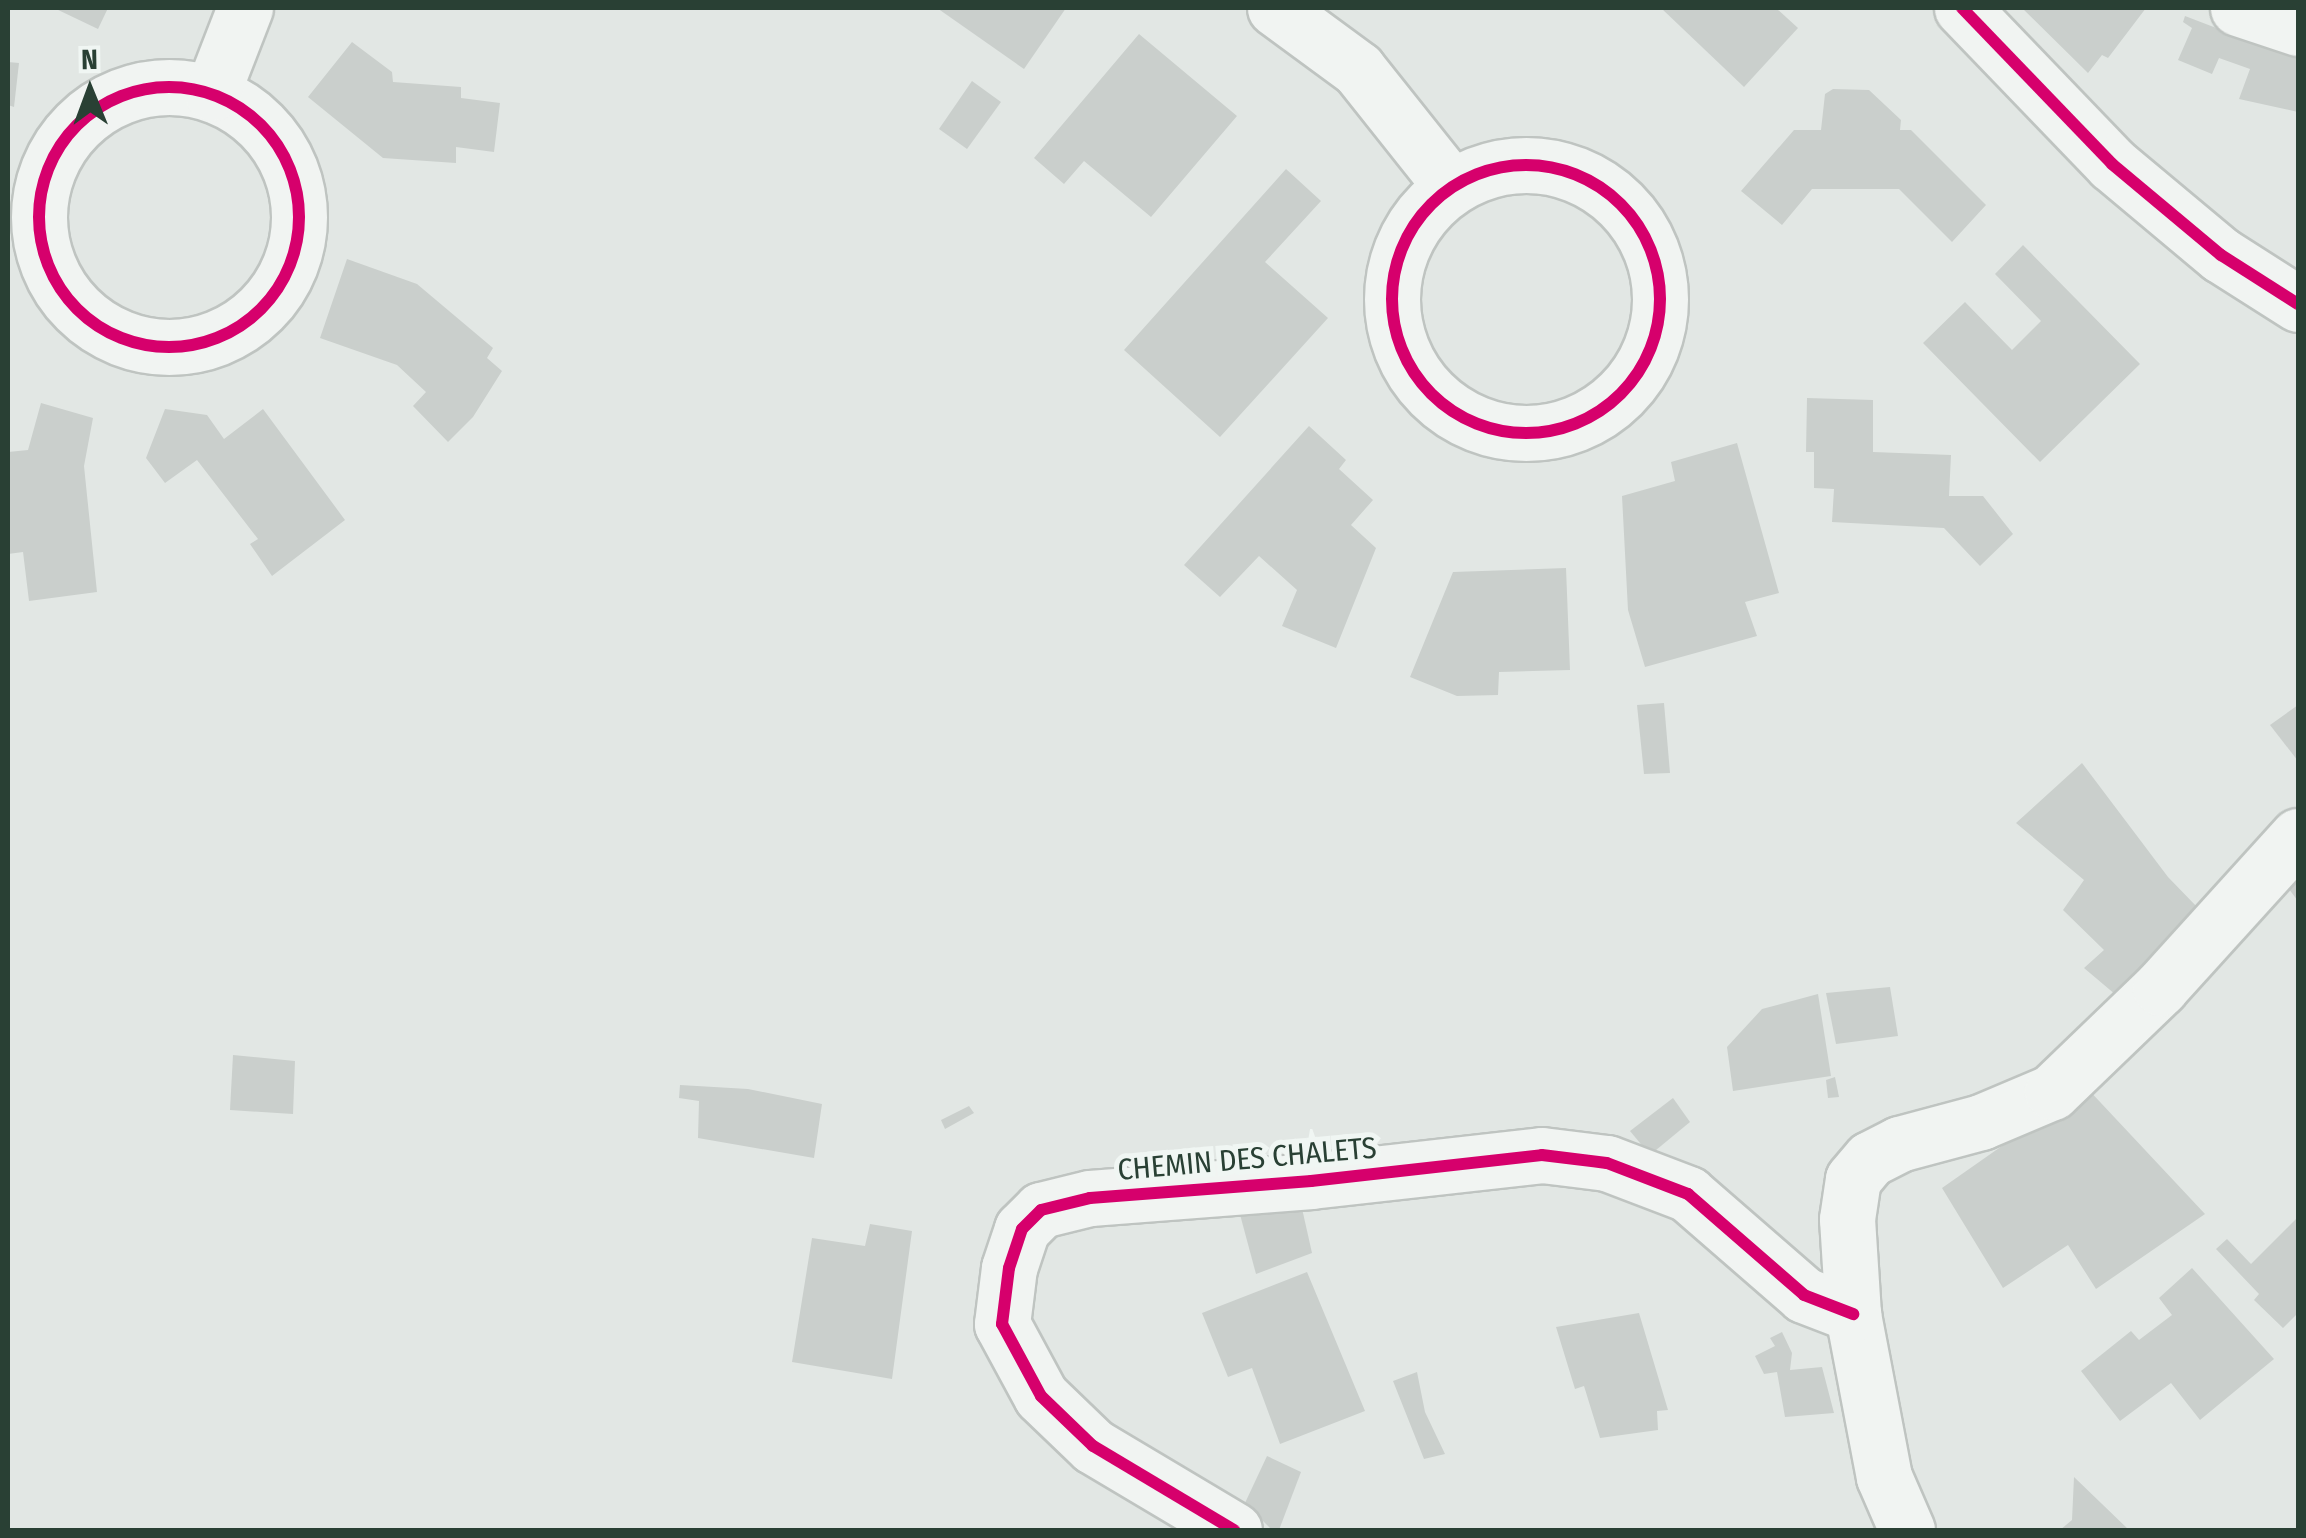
<!DOCTYPE html>
<style>
body{margin:0}
#map{position:relative;width:2306px;height:1538px;overflow:hidden;background:#e2e7e4;font-family:"Fira Sans Condensed",sans-serif}
div>[style]{position:absolute}
.building>*{inset:0;background:#cacfcc}
.roads{filter:drop-shadow(2px 0 #bfc4c1) drop-shadow(-2px 0 #bfc4c1) drop-shadow(0 2px #bfc4c1) drop-shadow(0 -2px #bfc4c1)}
.minor>*{height:55px;margin:-27.5px;padding:0 27.5px;transform-origin:27.5px;border-radius:27.5px;background:#f1f4f2}
.minor>.ring{margin:-27.5px;padding:0;box-sizing:content-box;background:none;border:55px solid #f1f4f2;border-radius:50%}
.cycleway>*{height:12px;margin:-6px;padding:0 6px;transform-origin:6px;border-radius:6px;background:#d6006c}
.cycleway>.ring{margin:-6px;padding:0;box-sizing:content-box;background:none;border:12px solid #d6006c;border-radius:50%}
span{translate:-50% -50%;white-space:nowrap;text-align:center;line-height:1.15;-webkit-text-stroke:10px #f0f6f3;paint-order:stroke}
.street-label{font-size:30px;color:#294034}
.frame{position:absolute;inset:0;border:10px solid #294034;pointer-events:none}
.north{position:absolute;left:40px;top:40px;width:100px;height:100px;-webkit-text-stroke:8px #f0f6f3;paint-order:stroke;rotate:359deg;font-size:28px;font-weight:700;line-height:40px;text-align:center;color:#294034}
.north::after{content:'';display:block;margin:auto;width:35px;height:45px;background:#294034;clip-path:polygon(50% 0,100% 100%,50% 72%,0 100%)}
</style>
<div id="map">
<div class="building">
<i style="clip-path:polygon(54px 8px,108px 8px,98px 29px)"></i>
<i style="clip-path:polygon(937px 8px,1066px 8px,1024px 69px)"></i>
<i style="clip-path:polygon(1661px 8px,1776px 8px,1798px 28px,1744px 87px)"></i>
<i style="clip-path:polygon(2022px 8px,2146px 8px,2108px 58px,2102px 55px,2088px 73px)"></i>
<i style="clip-path:polygon(2185px 16px,2258px 44px,2298px 51px,2298px 112px,2239px 99px,2250px 69px,2219px 58px,2212px 74px,2178px 60px,2192px 28px,2183px 22px)"></i>
<i style="clip-path:polygon(1139px 34px,1237px 116px,1151px 217px,1084px 161px,1064px 184px,1034px 158px)"></i>
<i style="clip-path:polygon(352px 42px,392px 72px,393px 82px,461px 87px,461px 98px,500px 103px,494px 152px,456px 147px,456px 163px,383px 158px,308px 97px)"></i>
<i style="clip-path:polygon(8px 62px,19px 63px,14px 107px,8px 105px)"></i>
<i style="clip-path:polygon(972px 81px,1001px 102px,967px 149px,939px 129px)"></i>
<i style="clip-path:polygon(1833px 89px,1869px 90px,1901px 120px,1900px 130px,1911px 130px,1986px 205px,1952px 242px,1899px 189px,1812px 189px,1782px 225px,1741px 191px,1794px 130px,1821px 130px,1825px 94px)"></i>
<i style="clip-path:polygon(1286px 169px,1321px 201px,1265px 262px,1328px 318px,1220px 437px,1124px 350px)"></i>
<i style="clip-path:polygon(2023px 245px,2140px 364px,2040px 462px,1923px 343px,1965px 302px,2012px 350px,2041px 321px,1995px 274px)"></i>
<i style="clip-path:polygon(347px 259px,417px 284px,493px 348px,487px 358px,502px 371px,473px 417px,448px 442px,413px 406px,426px 392px,397px 365px,320px 338px)"></i>
<i style="clip-path:polygon(1807px 398px,1873px 400px,1873px 452px,1951px 455px,1949px 496px,1983px 496px,2013px 534px,1980px 566px,1944px 528px,1832px 522px,1834px 489px,1814px 488px,1814px 452px,1806px 452px)"></i>
<i style="clip-path:polygon(41px 403px,93px 418px,84px 466px,97px 592px,29px 601px,23px 552px,8px 554px,8px 452px,28px 450px)"></i>
<i style="clip-path:polygon(165px 409px,207px 415px,224px 439px,263px 409px,345px 520px,272px 576px,250px 544px,258px 539px,197px 460px,165px 483px,146px 458px)"></i>
<i style="clip-path:polygon(1309px 426px,1346px 460px,1339px 469px,1373px 500px,1351px 525px,1376px 548px,1336px 648px,1282px 626px,1297px 590px,1259px 556px,1220px 597px,1184px 565px)"></i>
<i style="clip-path:polygon(1737px 443px,1779px 593px,1745px 602px,1757px 636px,1645px 667px,1628px 610px,1622px 496px,1675px 481px,1671px 462px)"></i>
<i style="clip-path:polygon(1566px 568px,1570px 670px,1499px 672px,1498px 695px,1457px 696px,1410px 677px,1453px 572px)"></i>
<i style="clip-path:polygon(1664px 703px,1670px 773px,1644px 774px,1637px 705px)"></i>
<i style="clip-path:polygon(2298px 705px,2298px 761px,2270px 725px)"></i>
<i style="clip-path:polygon(2082px 763px,2168px 877px,2198px 908px,2116px 995px,2084px 968px,2104px 950px,2063px 910px,2084px 880px,2016px 823px)"></i>
<i style="clip-path:polygon(2298px 865px,2298px 901px,2282px 880px)"></i>
<i style="clip-path:polygon(1890px 987px,1898px 1036px,1836px 1044px,1826px 993px)"></i>
<i style="clip-path:polygon(1818px 994px,1831px 1076px,1733px 1091px,1727px 1047px,1762px 1009px)"></i>
<i style="clip-path:polygon(233px 1055px,295px 1061px,293px 1114px,230px 1110px)"></i>
<i style="clip-path:polygon(1835px 1077px,1839px 1097px,1828px 1098px,1826px 1080px)"></i>
<i style="clip-path:polygon(680px 1085px,748px 1089px,822px 1104px,814px 1158px,698px 1138px,699px 1101px,679px 1098px)"></i>
<i style="clip-path:polygon(2086px 1087px,2205px 1214px,2096px 1289px,2068px 1245px,2003px 1288px,1942px 1188px)"></i>
<i style="clip-path:polygon(1673px 1098px,1690px 1122px,1650px 1155px,1630px 1131px)"></i>
<i style="clip-path:polygon(969px 1106px,974px 1113px,945px 1129px,941px 1120px)"></i>
<i style="clip-path:polygon(1301px 1204px,1312px 1253px,1256px 1274px,1238px 1207px)"></i>
<i style="clip-path:polygon(2298px 1217px,2298px 1313px,2283px 1328px,2254px 1300px,2259px 1294px,2216px 1249px,2227px 1239px,2251px 1264px)"></i>
<i style="clip-path:polygon(870px 1224px,912px 1231px,892px 1379px,792px 1362px,812px 1238px,865px 1246px)"></i>
<i style="clip-path:polygon(2192px 1268px,2274px 1359px,2200px 1420px,2171px 1383px,2120px 1421px,2081px 1371px,2131px 1331px,2139px 1340px,2172px 1315px,2159px 1298px)"></i>
<i style="clip-path:polygon(1307px 1272px,1365px 1411px,1280px 1444px,1252px 1368px,1228px 1377px,1202px 1313px)"></i>
<i style="clip-path:polygon(1639px 1313px,1668px 1410px,1657px 1411px,1658px 1430px,1600px 1438px,1584px 1386px,1575px 1389px,1556px 1327px)"></i>
<i style="clip-path:polygon(1782px 1332px,1792px 1353px,1790px 1370px,1822px 1367px,1834px 1413px,1785px 1417px,1777px 1372px,1764px 1374px,1755px 1356px,1775px 1346px,1770px 1338px)"></i>
<i style="clip-path:polygon(1417px 1372px,1425px 1412px,1445px 1454px,1424px 1459px,1393px 1381px)"></i>
<i style="clip-path:polygon(1267px 1456px,1301px 1472px,1279px 1530px,1272px 1530px,1245px 1503px)"></i>
<i style="clip-path:polygon(2074px 1477px,2129px 1530px,2060px 1530px,2072px 1520px)"></i>
</div>
<div class="roads">
<div class="minor">
<i style="left:1275px;top:8px;width:103px;rotate:36.3deg"></i>
<i style="left:1358px;top:69px;width:149px;rotate:51.5deg"></i>
<i style="left:1962px;top:8px;width:216px;rotate:46.1deg"></i>
<i style="left:2112px;top:164px;width:142px;rotate:39.9deg"></i>
<i style="left:2221px;top:255px;width:91px;rotate:32.5deg"></i>
<i style="left:2238px;top:8px;width:63px;rotate:18.4deg"></i>
<i class="ring" style="left:39px;top:87px;width:205px;height:205px"></i>
<i style="left:212px;top:93px;width:91px;rotate:-68.8deg"></i>
<i class="ring" style="left:1392px;top:165px;width:213px;height:213px"></i>
<i style="left:1234px;top:1530px;width:164px;rotate:-149.2deg"></i>
<i style="left:1093px;top:1446px;width:72px;rotate:-136.1deg"></i>
<i style="left:1041px;top:1396px;width:82px;rotate:-118.4deg"></i>
<i style="left:1002px;top:1324px;width:56px;rotate:-82.9deg"></i>
<i style="left:1009px;top:1268px;width:41px;rotate:-71.6deg"></i>
<i style="left:1022px;top:1229px;width:27px;rotate:-45deg"></i>
<i style="left:1041px;top:1210px;width:50px;rotate:-13.8deg"></i>
<i style="left:1090px;top:1198px;width:222px;rotate:-4.4deg"></i>
<i style="left:1311px;top:1181px;width:232px;rotate:-6.4deg"></i>
<i style="left:1542px;top:1155px;width:65px;rotate:7deg"></i>
<i style="left:1607px;top:1163px;width:87px;rotate:20.9deg"></i>
<i style="left:1688px;top:1194px;width:154px;rotate:41deg"></i>
<i style="left:1804px;top:1295px;width:53px;rotate:21.2deg"></i>
<i style="left:1907px;top:1530px;width:58px;rotate:-113.5deg"></i>
<i style="left:1884px;top:1477px;width:166px;rotate:-100.8deg"></i>
<i style="left:1853px;top:1314px;width:95px;rotate:-93.6deg"></i>
<i style="left:1847px;top:1219px;width:40px;rotate:-81.5deg"></i>
<i style="left:1853px;top:1179px;width:26px;rotate:-50deg"></i>
<i style="left:1870px;top:1159px;width:33px;rotate:-27deg"></i>
<i style="left:1899px;top:1144px;width:85px;rotate:-15deg"></i>
<i style="left:1981px;top:1122px;width:77px;rotate:-22.9deg"></i>
<i style="left:2052px;top:1092px;width:150px;rotate:-43.9deg"></i>
<i style="left:2160px;top:988px;width:205px;rotate:-47.8deg"></i>
</div>
</div>
<div class="cycleway">
<i style="left:1962px;top:8px;width:216px;rotate:46.1deg"></i>
<i style="left:2112px;top:164px;width:142px;rotate:39.9deg"></i>
<i style="left:2221px;top:255px;width:91px;rotate:32.5deg"></i>
<i class="ring" style="left:39px;top:87px;width:248px;height:248px"></i>
<i class="ring" style="left:1392px;top:165px;width:256px;height:256px"></i>
<i style="left:1234px;top:1530px;width:164px;rotate:-149.2deg"></i>
<i style="left:1093px;top:1446px;width:72px;rotate:-136.1deg"></i>
<i style="left:1041px;top:1396px;width:82px;rotate:-118.4deg"></i>
<i style="left:1002px;top:1324px;width:56px;rotate:-82.9deg"></i>
<i style="left:1009px;top:1268px;width:41px;rotate:-71.6deg"></i>
<i style="left:1022px;top:1229px;width:27px;rotate:-45deg"></i>
<i style="left:1041px;top:1210px;width:50px;rotate:-13.8deg"></i>
<i style="left:1090px;top:1198px;width:222px;rotate:-4.4deg"></i>
<i style="left:1311px;top:1181px;width:232px;rotate:-6.4deg"></i>
<i style="left:1542px;top:1155px;width:65px;rotate:7deg"></i>
<i style="left:1607px;top:1163px;width:87px;rotate:20.9deg"></i>
<i style="left:1688px;top:1194px;width:154px;rotate:41deg"></i>
<i style="left:1804px;top:1295px;width:53px;rotate:21.2deg"></i>
</div>
<div class="street-label">
<span style="left:1247px;top:1159px;rotate:-5deg">CHEMIN DES CHALETS</span>
</div>
<div class="frame"></div>
<div class="north">N</div>
</div>
